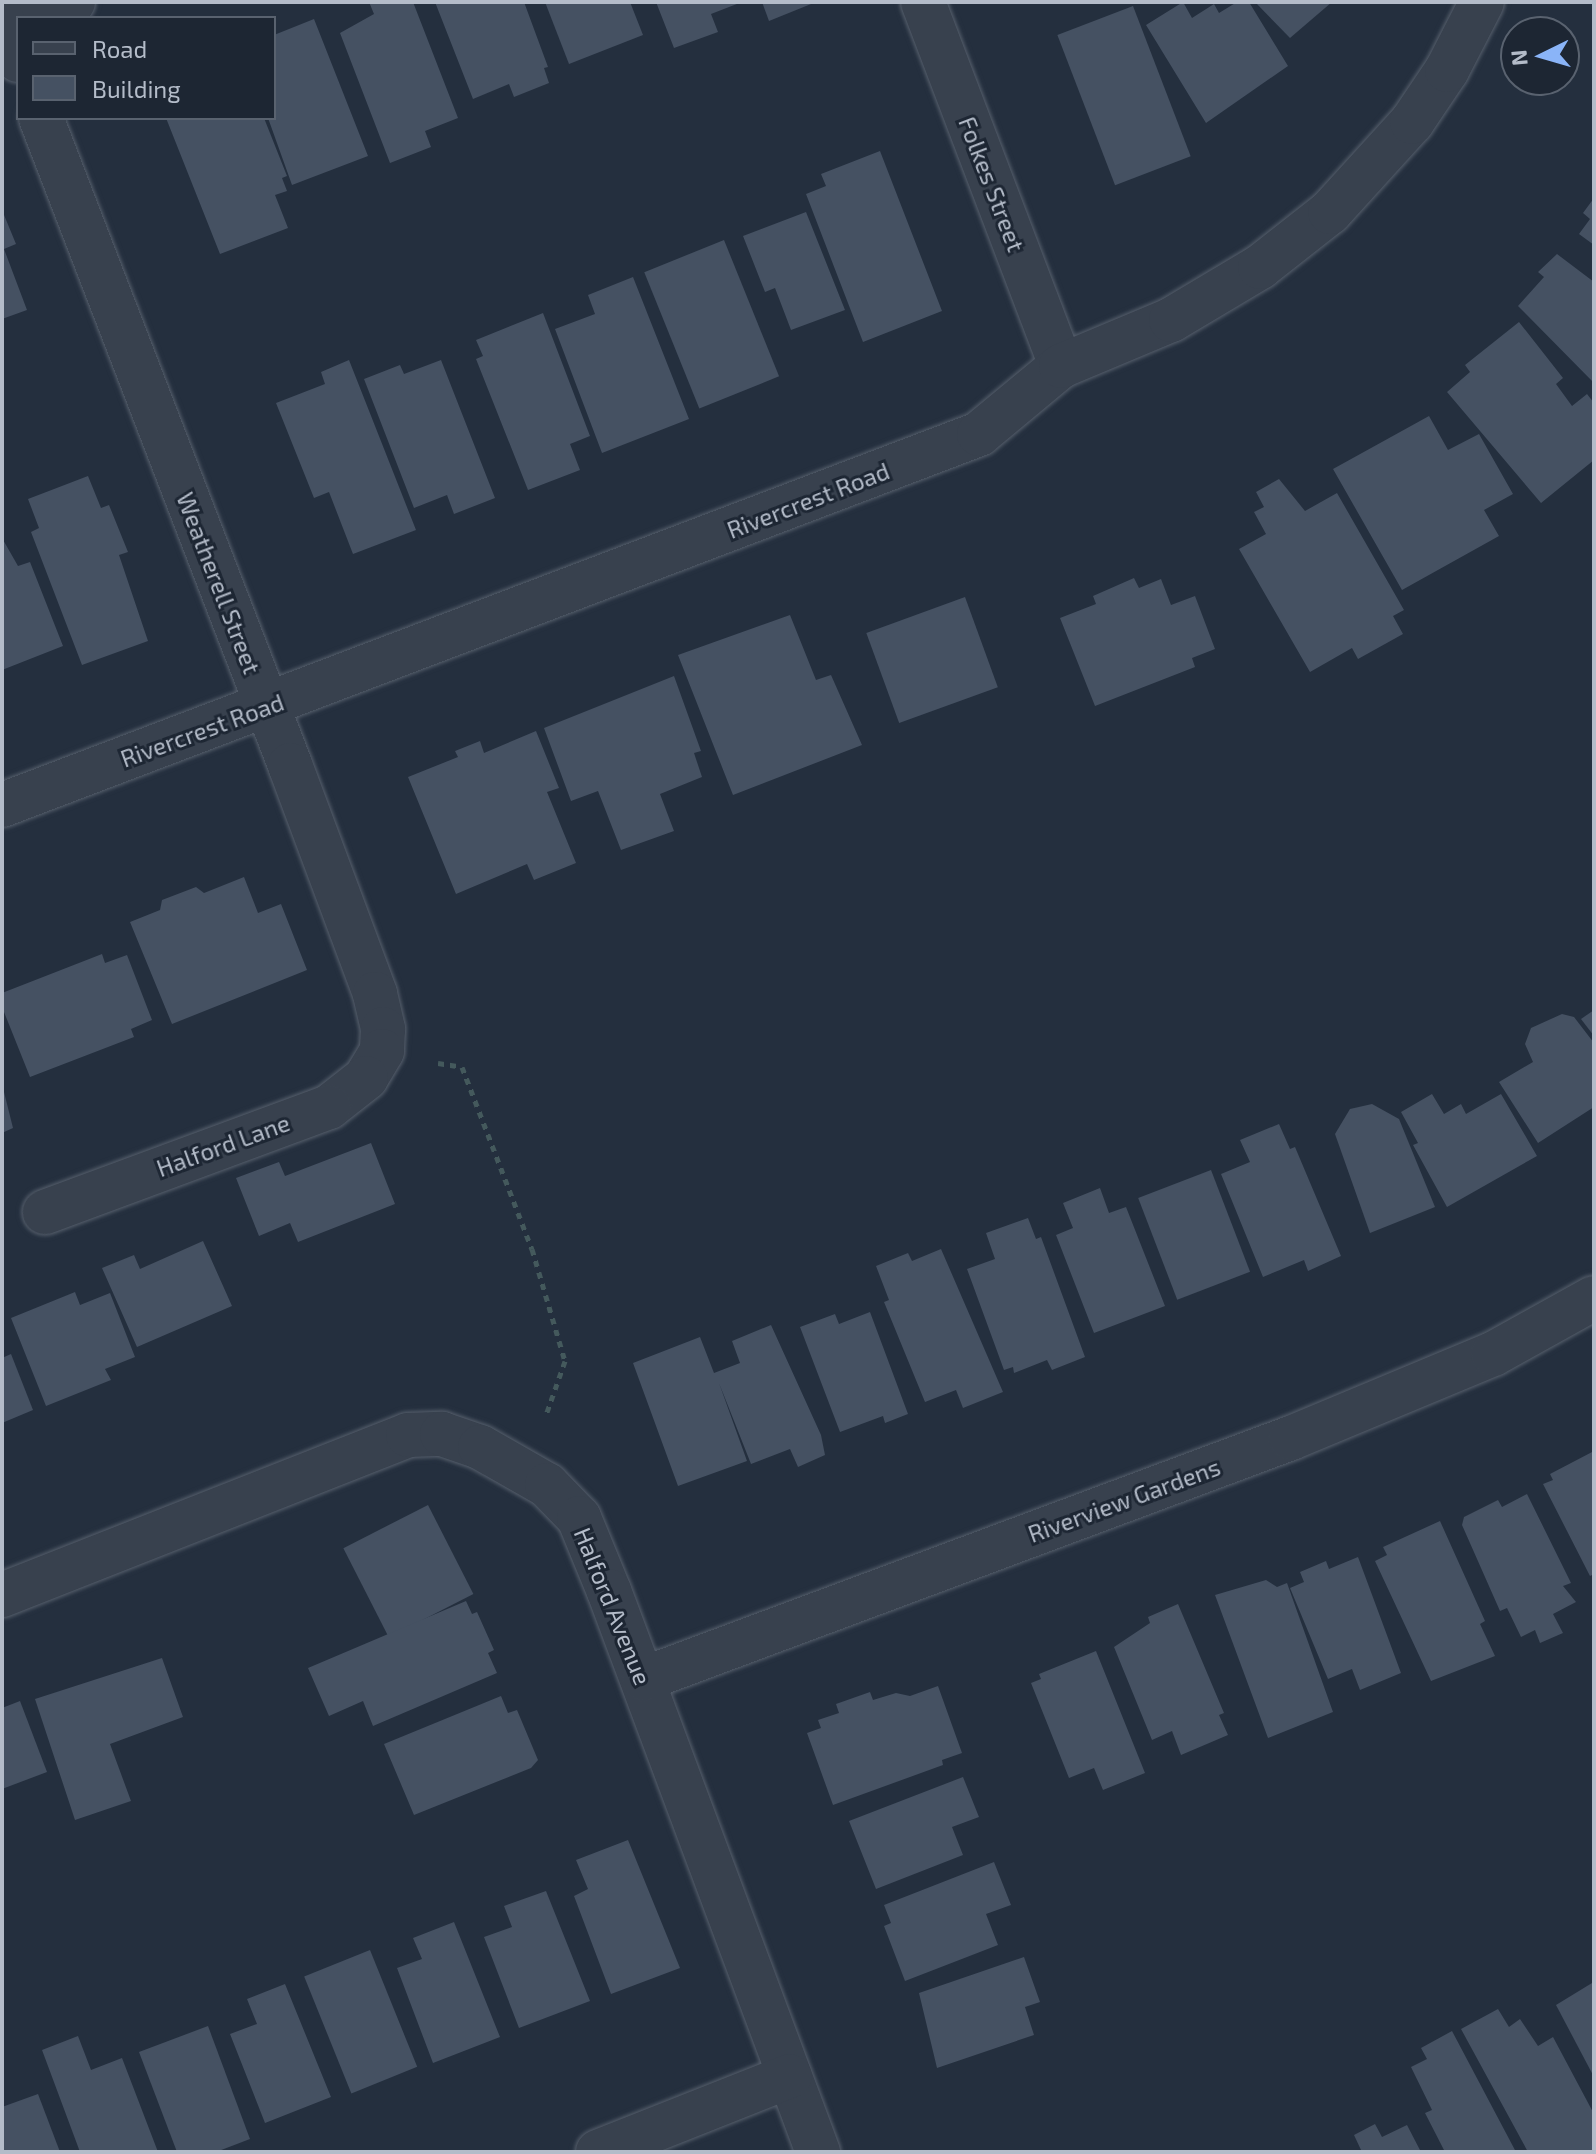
<!DOCTYPE html>
<style>
body{margin:0}
#map{position:relative;width:1596px;height:2154px;overflow:hidden;background:#242f3e;font-family:"Exo 2",sans-serif}
div>[style]{position:absolute}
[style*='--x']{left:calc(var(--x)*1px);top:calc(var(--y)*1px);width:calc(var(--w)*1px);rotate:calc(var(--a)*1deg)}
.building>*{inset:0;background:#455162;transform-origin:0 0}
.path>*{height:5px;margin-top:-2.5px;transform-origin:0;background:repeating-linear-gradient(90deg,#44595c 0 6px,transparent 0 12px)}
.roads{filter:drop-shadow(0 0 2px #565f6c) drop-shadow(0 0 2px #565f6c)}
.street>*{height:44px;margin:-22px;padding:0 22px;transform-origin:22px;border-radius:22px;background:#38414e}
span{translate:-50% -50%;white-space:nowrap;text-align:center;line-height:1.15;-webkit-text-stroke:6px #1d2633;paint-order:stroke}
.street-label{font-size:24px;color:#b4bcc9}
.frame{position:absolute;inset:0;border:4px solid #b4bcc9;pointer-events:none}
.legend{position:absolute;left:16px;top:16px;width:260px;height:104px;box-sizing:border-box;background:#1d2633;border:2px solid #59626f;margin:0;padding:10px 14px;list-style:none;font-size:24px;color:#b4bcc9}
.legend li{display:flex;align-items:center;gap:16px;height:40px}
.legend b{width:40px;border:2px solid #59626f}
.north{position:absolute;left:1500px;top:16px;width:80px;height:80px;box-sizing:border-box;background:#1d2633;border:2px solid #59626f;border-radius:50%;rotate:265deg;font-size:22px;font-weight:700;line-height:32px;text-align:center;color:#b4bcc9}
.north::after{content:'';display:block;margin:auto;width:28px;height:36px;background:#8ab4f8;clip-path:polygon(50% 0,100% 100%,50% 72%,0 100%)}
</style>
<div id="map">
<div class="building">
<div style="clip-path:polygon(369px 2px,413px 2px,458px 118px,425px 131px,431px 147px,390px 163px,340px 33px,374px 14px)"></div>
<div style="clip-path:polygon(435px 2px,524px 2px,548px 67px,544px 68px,549px 83px,514px 97px,509px 84px,473px 99px)"></div>
<div style="clip-path:polygon(545px 2px,630px 2px,643px 35px,569px 64px)"></div>
<div style="clip-path:polygon(656px 2px,742px 2px,711px 14px,718px 32px,674px 48px)"></div>
<div style="clip-path:polygon(762px 2px,816px 2px,769px 21px)"></div>
<div style="clip-path:polygon(1183px 2px,1192px 18px,1214px 4px,1219px 13px,1237px 2px,1249px 2px,1288px 66px,1206px 123px,1146px 25px)"></div>
<div style="clip-path:polygon(1255px 2px,1332px 2px,1290px 38px)"></div>
<div style="left:1133px;top:6px;width:161px;height:81px;rotate:69deg"></div>
<div style="clip-path:polygon(314px 19px,368px 156px,292px 185px,268px 118px,274px 118px,274px 35px)"></div>
<div style="clip-path:polygon(166px 118px,264px 118px,287px 176px,282px 178px,287px 191px,275px 195px,288px 228px,220px 254px)"></div>
<div style="clip-path:polygon(880px 151px,942px 311px,863px 342px,806px 194px,826px 186px,821px 174px)"></div>
<div style="clip-path:polygon(1594px 198px,1594px 245px,1579px 234px,1590px 219px,1583px 213px)"></div>
<div style="clip-path:polygon(2px 210px,16px 244px,4px 249px,27px 310px,2px 319px)"></div>
<div style="clip-path:polygon(806px 212px,845px 310px,791px 330px,775px 288px,765px 292px,743px 236px)"></div>
<div style="left:724px;top:240px;width:147px;height:86px;rotate:68deg"></div>
<div style="clip-path:polygon(1557px 254px,1594px 282px,1594px 383px,1518px 306px,1544px 277px,1538px 272px)"></div>
<div style="clip-path:polygon(633px 277px,689px 419px,602px 453px,555px 329px,595px 314px,588px 295px)"></div>
<div style="clip-path:polygon(543px 313px,590px 436px,570px 444px,580px 470px,528px 490px,476px 359px,483px 356px,476px 340px)"></div>
<div style="clip-path:polygon(1519px 322px,1563px 378px,1556px 384px,1572px 406px,1587px 394px,1594px 403px,1594px 460px,1541px 503px,1447px 392px,1470px 372px,1465px 365px)"></div>
<div style="clip-path:polygon(349px 360px,416px 530px,353px 554px,329px 492px,314px 498px,276px 403px,325px 384px,321px 372px)"></div>
<div style="clip-path:polygon(441px 360px,495px 498px,454px 514px,447px 495px,414px 508px,364px 379px,400px 365px,404px 374px)"></div>
<div style="clip-path:polygon(1429px 416px,1448px 450px,1479px 434px,1513px 494px,1484px 510px,1499px 536px,1402px 590px,1333px 469px)"></div>
<div style="clip-path:polygon(88px 476px,101px 508px,109px 505px,128px 552px,119px 555px,148px 641px,82px 665px,31px 532px,39px 528px,28px 499px)"></div>
<div style="clip-path:polygon(1279px 479px,1305px 511px,1337px 493px,1404px 610px,1393px 616px,1403px 634px,1358px 659px,1352px 648px,1310px 672px,1239px 549px,1266px 534px,1254px 512px,1264px 507px,1256px 492px)"></div>
<div style="clip-path:polygon(2px 538px,18px 566px,30px 562px,63px 646px,2px 670px)"></div>
<div style="clip-path:polygon(1134px 578px,1139px 588px,1161px 579px,1171px 605px,1195px 596px,1215px 649px,1192px 658px,1195px 667px,1095px 706px,1060px 618px,1096px 604px,1093px 596px)"></div>
<div style="left:965px;top:597px;width:96px;height:105px;rotate:70deg"></div>
<div style="clip-path:polygon(790px 615px,816px 680px,831px 675px,862px 745px,733px 795px,678px 655px)"></div>
<div style="clip-path:polygon(674px 676px,701px 751px,694px 753px,702px 777px,660px 794px,674px 831px,621px 850px,598px 791px,571px 801px,544px 728px)"></div>
<div style="clip-path:polygon(536px 731px,559px 788px,547px 792px,576px 863px,534px 880px,527px 864px,456px 894px,408px 777px,458px 757px,455px 751px,480px 741px,484px 753px)"></div>
<div style="clip-path:polygon(244px 877px,258px 913px,281px 904px,307px 970px,172px 1024px,130px 922px,160px 910px,162px 900px,196px 887px,204px 893px)"></div>
<div style="clip-path:polygon(102px 954px,105px 963px,127px 955px,152px 1020px,131px 1029px,134px 1037px,30px 1077px,2px 1007px,2px 993px)"></div>
<div style="clip-path:polygon(1594px 1010px,1594px 1036px,1581px 1019px)"></div>
<div style="clip-path:polygon(1562px 1014px,1574px 1017px,1594px 1043px,1594px 1107px,1538px 1143px,1499px 1082px,1533px 1062px,1525px 1044px,1531px 1028px)"></div>
<div style="clip-path:polygon(2px 1084px,13px 1128px,2px 1133px)"></div>
<div style="clip-path:polygon(1432px 1094px,1444px 1114px,1461px 1104px,1466px 1114px,1501px 1094px,1537px 1156px,1447px 1207px,1413px 1145px,1418px 1143px,1401px 1112px)"></div>
<div style="clip-path:polygon(1372px 1104px,1399px 1119px,1435px 1207px,1370px 1233px,1335px 1134px,1350px 1109px)"></div>
<div style="clip-path:polygon(1279px 1124px,1290px 1149px,1295px 1147px,1341px 1256px,1308px 1271px,1304px 1260px,1263px 1277px,1221px 1174px,1250px 1162px,1240px 1140px)"></div>
<div style="clip-path:polygon(371px 1143px,395px 1204px,298px 1242px,290px 1223px,259px 1236px,236px 1178px,279px 1162px,285px 1176px)"></div>
<div style="left:1211px;top:1170px;width:109px;height:78px;rotate:69deg"></div>
<div style="clip-path:polygon(1100px 1188px,1109px 1213px,1126px 1207px,1165px 1306px,1094px 1333px,1056px 1235px,1073px 1228px,1063px 1203px)"></div>
<div style="clip-path:polygon(1028px 1218px,1036px 1239px,1041px 1237px,1085px 1357px,1052px 1370px,1047px 1360px,1014px 1373px,1013px 1367px,1004px 1370px,967px 1269px,995px 1259px,986px 1233px)"></div>
<div style="clip-path:polygon(203px 1241px,232px 1306px,137px 1347px,102px 1268px,134px 1255px,140px 1269px)"></div>
<div style="clip-path:polygon(941px 1249px,1003px 1392px,963px 1408px,956px 1390px,925px 1402px,884px 1302px,889px 1300px,876px 1266px,908px 1253px,912px 1261px)"></div>
<div style="clip-path:polygon(75px 1292px,80px 1305px,110px 1293px,135px 1357px,105px 1369px,111px 1380px,46px 1406px,11px 1318px)"></div>
<div style="clip-path:polygon(870px 1312px,908px 1414px,885px 1423px,883px 1416px,840px 1432px,800px 1327px,835px 1314px,839px 1324px)"></div>
<div style="clip-path:polygon(771px 1325px,821px 1435px,825px 1455px,798px 1467px,790px 1449px,751px 1464px,719px 1383px,747px 1461px,678px 1486px,633px 1363px,700px 1337px,714px 1373px,740px 1363px,732px 1341px)"></div>
<div style="clip-path:polygon(11px 1354px,33px 1410px,2px 1423px,2px 1358px)"></div>
<div style="clip-path:polygon(1594px 1451px,1594px 1574px,1590px 1576px,1543px 1484px,1553px 1480px,1550px 1474px)"></div>
<div style="clip-path:polygon(1527px 1494px,1571px 1583px,1563px 1586px,1576px 1602px,1553px 1614px,1563px 1633px,1540px 1643px,1535px 1630px,1521px 1637px,1507px 1608px,1500px 1611px,1462px 1525px,1464px 1517px,1498px 1500px,1502px 1507px)"></div>
<div style="left:428px;top:1505px;width:100px;height:95px;rotate:63deg"></div>
<div style="clip-path:polygon(1440px 1521px,1485px 1621px,1480px 1624px,1495px 1656px,1431px 1681px,1375px 1561px,1387px 1555px,1383px 1547px)"></div>
<div style="clip-path:polygon(1358px 1557px,1401px 1673px,1360px 1690px,1352px 1669px,1328px 1679px,1290px 1588px,1304px 1582px,1300px 1572px,1326px 1561px,1329px 1569px)"></div>
<div style="clip-path:polygon(1266px 1580px,1277px 1587px,1287px 1583px,1333px 1712px,1268px 1738px,1215px 1595px)"></div>
<div style="clip-path:polygon(466px 1601px,472px 1614px,477px 1612px,494px 1650px,488px 1653px,497px 1673px,373px 1726px,363px 1701px,329px 1716px,308px 1668px)"></div>
<div style="clip-path:polygon(1178px 1604px,1224px 1713px,1219px 1715px,1228px 1735px,1181px 1755px,1172px 1731px,1152px 1740px,1114px 1647px,1150px 1623px,1148px 1617px)"></div>
<div style="clip-path:polygon(1096px 1651px,1145px 1773px,1103px 1790px,1094px 1768px,1069px 1778px,1031px 1683px,1041px 1679px,1039px 1674px)"></div>
<div style="clip-path:polygon(162px 1658px,183px 1717px,110px 1744px,131px 1801px,75px 1820px,35px 1699px)"></div>
<div style="clip-path:polygon(938px 1686px,962px 1753px,942px 1760px,943px 1765px,833px 1805px,807px 1733px,821px 1728px,818px 1720px,839px 1713px,836px 1704px,870px 1692px,873px 1700px,896px 1693px,910px 1696px)"></div>
<div style="clip-path:polygon(501px 1696px,508px 1713px,517px 1710px,538px 1760px,531px 1768px,414px 1815px,384px 1744px)"></div>
<div style="clip-path:polygon(20px 1701px,47px 1772px,2px 1789px,2px 1708px)"></div>
<div style="clip-path:polygon(963px 1777px,979px 1817px,952px 1827px,963px 1855px,876px 1889px,849px 1821px)"></div>
<div style="clip-path:polygon(628px 1840px,680px 1968px,611px 1994px,574px 1896px,588px 1889px,576px 1860px)"></div>
<div style="clip-path:polygon(994px 1862px,1011px 1905px,986px 1914px,998px 1945px,905px 1981px,884px 1926px,891px 1923px,884px 1905px)"></div>
<div style="clip-path:polygon(546px 1891px,590px 2001px,519px 2028px,484px 1937px,512px 1927px,504px 1906px)"></div>
<div style="clip-path:polygon(454px 1922px,500px 2037px,433px 2063px,397px 1968px,422px 1959px,413px 1938px)"></div>
<div style="left:370px;top:1950px;width:126px;height:71px;rotate:68deg"></div>
<div style="clip-path:polygon(1024px 1957px,1040px 2002px,1025px 2007px,1034px 2035px,937px 2068px,919px 1993px)"></div>
<div style="clip-path:polygon(1592px 1983px,1594px 1985px,1594px 2077px,1556px 2005px)"></div>
<div style="clip-path:polygon(285px 1984px,331px 2097px,265px 2123px,230px 2034px,257px 2024px,247px 1999px)"></div>
<div style="clip-path:polygon(1498px 2009px,1509px 2027px,1520px 2019px,1538px 2046px,1553px 2037px,1594px 2114px,1594px 2152px,1528px 2152px,1461px 2029px)"></div>
<div style="clip-path:polygon(208px 2026px,250px 2139px,216px 2152px,177px 2152px,139px 2052px)"></div>
<div style="clip-path:polygon(1452px 2031px,1516px 2152px,1445px 2152px,1425px 2113px,1432px 2110px,1411px 2067px,1427px 2059px,1421px 2048px)"></div>
<div style="clip-path:polygon(78px 2036px,91px 2070px,122px 2058px,158px 2152px,80px 2152px,42px 2050px)"></div>
<div style="clip-path:polygon(38px 2094px,60px 2152px,2px 2152px,2px 2107px)"></div>
<div style="clip-path:polygon(1375px 2124px,1382px 2137px,1407px 2125px,1421px 2152px,1356px 2152px,1361px 2150px,1354px 2135px)"></div>
</div>
<div class="path">
<div style="--x:438;--y:1063;--w:24;--a:9"></div>
<div style="--x:462;--y:1067;--w:195;--a:69"></div>
<div style="--x:532;--y:1249;--w:117;--a:73.6"></div>
<div style="--x:565;--y:1361;--w:57;--a:109.4"></div>
</div>
<div class="roads">
<div class="street">
<div style="--x:923;--y:2;--w:389;--a:69.2"></div>
<div style="--x:32;--y:18;--w:44;--a:-21.3"></div>
<div style="--x:2;--y:20;--w:43;--a:68.2"></div>
<div style="--x:41;--y:118;--w:693;--a:68.95"></div>
<div style="--x:290;--y:765;--w:244;--a:69.6"></div>
<div style="--x:375;--y:994;--w:36;--a:77"></div>
<div style="--x:383;--y:1029;--w:22;--a:93"></div>
<div style="--x:382;--y:1051;--w:31;--a:121"></div>
<div style="--x:366;--y:1078;--w:47;--a:141.9"></div>
<div style="--x:329;--y:1107;--w:303;--a:159.7"></div>
<div style="--x:2;--y:805;--w:1045;--a:-20.79"></div>
<div style="--x:979;--y:434;--w:107;--a:-39.7"></div>
<div style="--x:1061;--y:366;--w:119;--a:-22.7"></div>
<div style="--x:1171;--y:320;--w:104;--a:-30.8"></div>
<div style="--x:1260;--y:267;--w:89;--a:-38.2"></div>
<div style="--x:1330;--y:212;--w:122;--a:-47.7"></div>
<div style="--x:1412;--y:122;--w:63;--a:-56.1"></div>
<div style="--x:1447;--y:70;--w:76;--a:-62.8"></div>
<div style="--x:2;--y:1595;--w:436;--a:-21.5"></div>
<div style="--x:408;--y:1435;--w:34;--a:-2"></div>
<div style="--x:442;--y:1434;--w:40;--a:18.9"></div>
<div style="--x:480;--y:1447;--w:77;--a:29.6"></div>
<div style="--x:547;--y:1485;--w:46;--a:45.9"></div>
<div style="--x:579;--y:1518;--w:79;--a:67.7"></div>
<div style="--x:609;--y:1591;--w:599;--a:69.57"></div>
<div style="--x:644;--y:1679;--w:690;--a:-20.43"></div>
<div style="--x:1291;--y:1438;--w:219;--a:-22.6"></div>
<div style="--x:1493;--y:1354;--w:115;--a:-29"></div>
<div style="--x:598;--y:2152;--w:206;--a:-21.6"></div>
</div>
</div>
<div class="street-label">
<span style="left:992px;top:184px;rotate:69deg">Folkes Street</span>
<span style="left:808px;top:500px;rotate:-21deg">Rivercrest Road</span>
<span style="left:219px;top:583px;rotate:69deg">Weatherell Street</span>
<span style="left:202px;top:730px;rotate:-20deg">Rivercrest Road</span>
<span style="left:223px;top:1145px;rotate:-20deg">Halford Lane</span>
<span style="left:1124px;top:1500px;rotate:-20deg">Riverview Gardens</span>
<span style="left:613px;top:1606px;rotate:68deg">Halford Avenue</span>
</div>
<div class="frame"></div>
<ul class="legend">
<li><b style="height:10px;background:#38414e"></b>Road</li>
<li><b style="height:22px;background:#455162"></b>Building</li>
</ul>
<div class="north">N</div>
</div>
